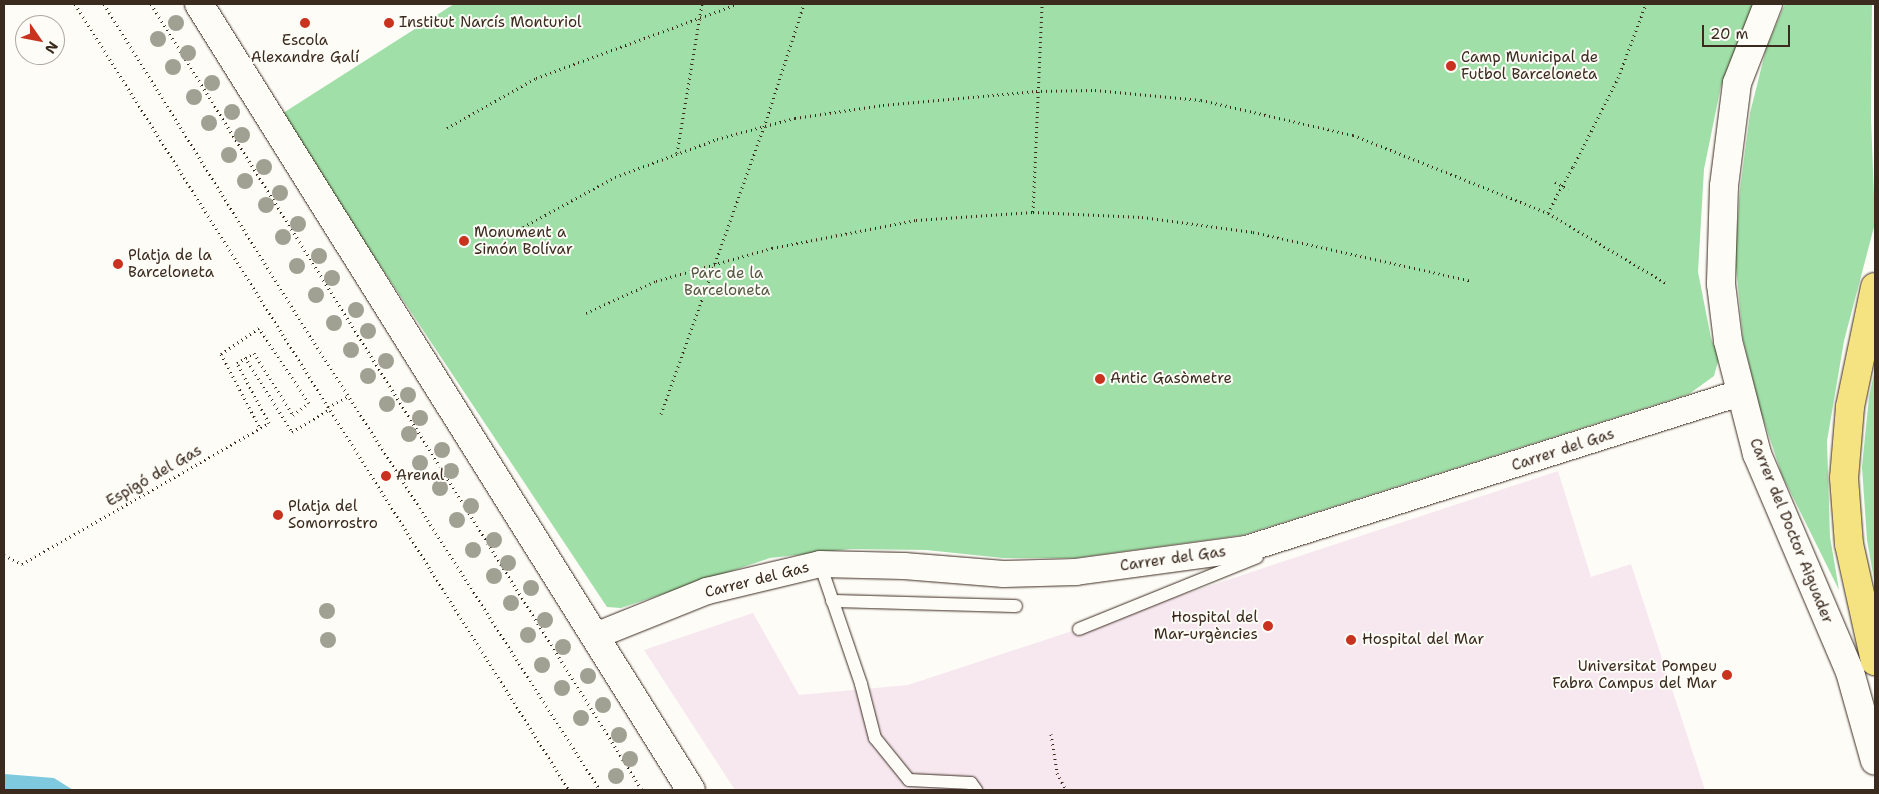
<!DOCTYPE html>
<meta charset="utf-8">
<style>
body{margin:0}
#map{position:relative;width:1879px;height:794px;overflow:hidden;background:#fdfcf7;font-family:"Shantell Sans",sans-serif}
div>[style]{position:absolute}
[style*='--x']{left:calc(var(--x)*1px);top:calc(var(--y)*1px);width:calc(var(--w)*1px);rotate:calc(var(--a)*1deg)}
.built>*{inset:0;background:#f7e8f0}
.green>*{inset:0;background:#a0dfa8}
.water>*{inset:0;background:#7ec9de}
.path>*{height:3px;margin-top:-1.5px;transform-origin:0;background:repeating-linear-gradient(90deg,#3b2a1e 0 1px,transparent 0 5px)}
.roads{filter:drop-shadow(0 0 1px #3b2a1e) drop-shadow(0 0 1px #3b2a1e)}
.service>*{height:12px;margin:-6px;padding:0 6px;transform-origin:6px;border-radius:6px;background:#fdfcf7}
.minor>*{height:26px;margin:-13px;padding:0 13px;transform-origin:13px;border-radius:13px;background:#fdfcf7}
.tertiary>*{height:28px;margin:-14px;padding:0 14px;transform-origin:14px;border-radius:14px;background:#fdfcf7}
.secondary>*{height:28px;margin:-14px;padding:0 14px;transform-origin:14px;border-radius:14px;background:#fdfcf7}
.trunk>*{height:28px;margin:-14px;padding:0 14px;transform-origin:14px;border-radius:14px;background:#f5e382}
.path-bridge>*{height:3px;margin-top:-1.5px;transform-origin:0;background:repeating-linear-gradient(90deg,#3b2a1e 0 1px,transparent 0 5px)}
.trees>*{width:16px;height:16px;margin:-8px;border-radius:50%;background:#a0a192}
.dots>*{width:14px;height:14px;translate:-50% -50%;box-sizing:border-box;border:2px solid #fdfcf7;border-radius:50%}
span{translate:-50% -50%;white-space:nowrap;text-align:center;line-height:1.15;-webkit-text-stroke:4px #fdfcf7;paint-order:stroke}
.poi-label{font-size:15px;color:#3b2a1e}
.left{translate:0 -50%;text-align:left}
.right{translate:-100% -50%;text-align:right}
.park-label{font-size:15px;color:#545740}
.street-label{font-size:15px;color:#3b2a1e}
.frame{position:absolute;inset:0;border:5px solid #3b2a1e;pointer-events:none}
.north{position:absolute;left:15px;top:15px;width:50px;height:50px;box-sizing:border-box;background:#fdfcf7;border:1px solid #afa8a0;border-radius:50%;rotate:123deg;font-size:14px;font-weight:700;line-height:20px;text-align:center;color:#3b2a1e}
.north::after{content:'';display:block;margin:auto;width:18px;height:22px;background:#c8321e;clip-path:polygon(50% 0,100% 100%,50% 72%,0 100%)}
.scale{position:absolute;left:1702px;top:25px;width:88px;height:22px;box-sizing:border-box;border:2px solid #3b2a1e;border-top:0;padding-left:6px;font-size:15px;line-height:18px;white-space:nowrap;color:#3b2a1e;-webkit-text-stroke:4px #fdfcf7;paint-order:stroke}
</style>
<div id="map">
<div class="built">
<div style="clip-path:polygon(1558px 471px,1591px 577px,1631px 564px,1705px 790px,735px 790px,644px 650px,753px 613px,799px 695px,908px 685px)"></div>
</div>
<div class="green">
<div style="clip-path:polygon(454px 4px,1753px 4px,1721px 86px,1704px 169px,1698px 272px,1711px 338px,1719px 358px,1714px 376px,1689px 394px,1243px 535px,1075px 558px,1003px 558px,926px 550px,850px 549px,770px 558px,621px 608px,607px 607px,280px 115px)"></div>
<div style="clip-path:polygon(1785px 4px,1872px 4px,1871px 118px,1875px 223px,1844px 341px,1827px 441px,1830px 537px,1839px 590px,1782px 475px,1760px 409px,1743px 339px,1735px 257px,1740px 189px,1750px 113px,1766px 49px)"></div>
<div style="clip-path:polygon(1875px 369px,1875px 585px,1867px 540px,1862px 467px,1869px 397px)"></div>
</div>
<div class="water">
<div style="clip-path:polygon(4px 774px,54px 778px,73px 790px,4px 790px)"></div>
</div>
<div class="path">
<div style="--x:75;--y:4;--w:928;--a:57.85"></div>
<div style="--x:104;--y:4;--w:394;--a:58.2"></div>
<div style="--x:312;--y:339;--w:535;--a:57.44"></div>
<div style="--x:151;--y:4;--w:927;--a:58.01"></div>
<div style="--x:447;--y:128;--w:102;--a:-29.3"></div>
<div style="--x:536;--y:78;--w:214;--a:-20.2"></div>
<div style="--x:677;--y:153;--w:151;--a:-80.5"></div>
<div style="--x:1573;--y:167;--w:100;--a:-63.2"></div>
<div style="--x:1618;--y:78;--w:79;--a:-69.3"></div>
<div style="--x:1555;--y:182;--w:15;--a:28"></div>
<div style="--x:1033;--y:212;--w:208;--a:-87.5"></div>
<div style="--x:1548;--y:213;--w:16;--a:-63"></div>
<div style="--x:523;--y:227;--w:105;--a:-28.5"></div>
<div style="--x:615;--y:177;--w:109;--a:-20.4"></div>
<div style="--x:717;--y:139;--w:81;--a:-15.1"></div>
<div style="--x:795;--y:118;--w:89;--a:-8.4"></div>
<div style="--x:883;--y:105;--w:154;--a:-5.2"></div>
<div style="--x:1036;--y:91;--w:59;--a:-1"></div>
<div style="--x:1095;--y:90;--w:106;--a:5.4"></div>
<div style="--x:1201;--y:100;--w:156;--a:13"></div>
<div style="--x:1353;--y:135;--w:210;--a:21.8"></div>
<div style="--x:1548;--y:213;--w:137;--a:30.7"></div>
<div style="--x:586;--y:313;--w:77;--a:-24.6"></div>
<div style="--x:656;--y:281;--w:121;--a:-15.9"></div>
<div style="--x:772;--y:248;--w:147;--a:-11"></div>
<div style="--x:916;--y:220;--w:117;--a:-3.9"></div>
<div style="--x:1033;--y:212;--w:109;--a:2.6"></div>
<div style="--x:1142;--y:217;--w:112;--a:7.7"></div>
<div style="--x:1253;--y:232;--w:224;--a:12.6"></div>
<div style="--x:328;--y:407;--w:24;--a:-28"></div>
<div style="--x:661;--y:414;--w:305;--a:-70.3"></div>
<div style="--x:764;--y:127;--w:129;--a:-72"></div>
<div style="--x:4;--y:555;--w:20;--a:27"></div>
<div style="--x:22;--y:564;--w:284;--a:-29.7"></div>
<div style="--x:269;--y:423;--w:68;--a:-118.1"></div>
<div style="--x:237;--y:363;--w:20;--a:-30"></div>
<div style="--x:254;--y:353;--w:73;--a:57.8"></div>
<div style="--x:293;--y:415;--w:20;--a:-37"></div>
<div style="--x:309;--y:403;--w:90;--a:-123.7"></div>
<div style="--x:259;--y:328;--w:46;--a:145.6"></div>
<div style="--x:221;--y:354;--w:84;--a:62.2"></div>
<div style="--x:1051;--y:734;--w:39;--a:81"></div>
<div style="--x:1057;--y:773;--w:19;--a:62"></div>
</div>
<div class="roads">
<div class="service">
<div style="--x:820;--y:564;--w:127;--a:71.1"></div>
<div style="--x:861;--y:684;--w:56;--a:75.5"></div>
<div style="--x:875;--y:738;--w:54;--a:51"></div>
<div style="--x:909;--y:780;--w:62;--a:2.8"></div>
<div style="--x:971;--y:783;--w:9;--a:54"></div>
<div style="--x:832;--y:601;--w:184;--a:1.6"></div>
<div style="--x:1079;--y:629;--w:192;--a:-22"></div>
</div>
<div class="minor">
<div style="--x:595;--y:636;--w:121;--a:-21.9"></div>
<div style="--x:707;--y:591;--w:116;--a:-13.4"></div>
<div style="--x:820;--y:564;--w:84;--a:1.4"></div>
<div style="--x:904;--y:566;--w:100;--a:4.6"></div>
<div style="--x:1004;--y:574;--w:72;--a:-1.6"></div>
<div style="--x:1076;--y:572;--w:172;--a:-7.7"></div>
<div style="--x:1246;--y:549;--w:518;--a:-17.53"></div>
</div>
<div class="tertiary">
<div style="--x:199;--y:4;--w:927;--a:57.96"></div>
</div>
<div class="secondary">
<div style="--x:1768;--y:4;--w:85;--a:111.4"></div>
<div style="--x:1737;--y:83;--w:104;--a:97.2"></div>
<div style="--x:1724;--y:186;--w:98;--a:91.8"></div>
<div style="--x:1721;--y:284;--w:57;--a:83"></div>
<div style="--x:1728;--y:341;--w:117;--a:75.6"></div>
<div style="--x:1757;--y:454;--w:237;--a:66.9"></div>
<div style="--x:1850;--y:672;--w:92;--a:74.3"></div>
</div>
<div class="trunk">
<div style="--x:1875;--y:287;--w:123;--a:101.8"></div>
<div style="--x:1850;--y:407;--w:71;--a:94.8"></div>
<div style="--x:1844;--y:478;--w:66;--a:85.7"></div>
<div style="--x:1849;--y:544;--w:120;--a:77.5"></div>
</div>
</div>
<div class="path-bridge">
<div style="--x:1555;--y:199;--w:37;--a:-61"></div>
<div style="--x:245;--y:357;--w:89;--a:57.9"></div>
<div style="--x:292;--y:432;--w:44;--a:-31.2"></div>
</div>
<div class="trees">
<div style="left:176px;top:23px"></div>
<div style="left:158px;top:39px"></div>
<div style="left:188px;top:53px"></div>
<div style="left:173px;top:67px"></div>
<div style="left:212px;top:83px"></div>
<div style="left:194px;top:97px"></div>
<div style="left:232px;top:112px"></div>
<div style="left:209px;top:123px"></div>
<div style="left:242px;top:135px"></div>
<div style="left:229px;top:155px"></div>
<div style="left:264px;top:167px"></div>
<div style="left:245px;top:181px"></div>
<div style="left:280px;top:193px"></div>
<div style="left:266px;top:205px"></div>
<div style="left:298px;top:224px"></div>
<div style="left:283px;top:237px"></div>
<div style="left:319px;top:256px"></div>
<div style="left:297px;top:266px"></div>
<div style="left:332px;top:278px"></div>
<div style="left:316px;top:295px"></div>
<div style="left:356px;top:310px"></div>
<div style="left:334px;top:323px"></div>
<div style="left:368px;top:331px"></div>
<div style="left:351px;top:350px"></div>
<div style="left:386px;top:361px"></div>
<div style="left:368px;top:376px"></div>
<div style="left:408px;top:395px"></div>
<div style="left:387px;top:404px"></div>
<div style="left:420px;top:418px"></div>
<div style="left:409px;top:434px"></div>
<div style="left:442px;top:450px"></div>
<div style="left:420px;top:463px"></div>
<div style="left:451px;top:471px"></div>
<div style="left:440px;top:488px"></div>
<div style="left:471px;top:506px"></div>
<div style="left:457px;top:520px"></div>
<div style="left:494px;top:540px"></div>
<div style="left:473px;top:550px"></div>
<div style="left:508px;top:563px"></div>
<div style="left:494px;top:576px"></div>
<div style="left:531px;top:588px"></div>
<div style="left:511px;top:603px"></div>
<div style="left:327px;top:611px"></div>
<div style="left:545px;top:620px"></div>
<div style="left:528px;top:635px"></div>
<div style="left:328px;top:640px"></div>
<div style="left:563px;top:647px"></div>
<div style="left:542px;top:665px"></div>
<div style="left:588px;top:676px"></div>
<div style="left:562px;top:688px"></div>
<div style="left:603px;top:705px"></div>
<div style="left:581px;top:718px"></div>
<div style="left:619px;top:735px"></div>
<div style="left:630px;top:759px"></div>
<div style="left:616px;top:776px"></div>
</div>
<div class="dots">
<div style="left:305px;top:23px;background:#c8321e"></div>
<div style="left:389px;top:23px;background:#c8321e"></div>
<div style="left:1451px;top:66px;background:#c8321e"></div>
<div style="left:464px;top:241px;background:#c8321e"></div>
<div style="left:118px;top:264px;background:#c8321e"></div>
<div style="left:1100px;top:379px;background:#c8321e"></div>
<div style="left:386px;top:476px;background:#c8321e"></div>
<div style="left:278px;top:515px;background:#c8321e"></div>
<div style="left:1268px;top:626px;background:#c8321e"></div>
<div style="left:1351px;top:640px;background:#c8321e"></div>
<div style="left:1727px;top:675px;background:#c8321e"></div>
</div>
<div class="poi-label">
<span class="left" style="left:399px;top:23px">Institut Narcís Monturiol</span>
<span style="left:305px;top:49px">Escola<br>Alexandre Galí</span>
<span class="left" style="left:1461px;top:66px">Camp Municipal de<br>Futbol Barceloneta</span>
<span class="left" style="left:474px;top:241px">Monument a<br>Simón Bolívar</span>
<span class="left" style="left:128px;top:264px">Platja de la<br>Barceloneta</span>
<span class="left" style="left:1110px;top:379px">Antic Gasòmetre</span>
<span class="left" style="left:396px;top:476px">Arenal</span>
<span class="left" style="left:288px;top:515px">Platja del<br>Somorrostro</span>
<span class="right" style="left:1258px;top:626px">Hospital del<br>Mar-urgències</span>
<span class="left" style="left:1362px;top:640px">Hospital del Mar</span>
<span class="right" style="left:1717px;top:675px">Universitat Pompeu<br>Fabra Campus del Mar</span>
</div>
<div class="park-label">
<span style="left:727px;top:282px">Parc de la<br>Barceloneta</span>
</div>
<div class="street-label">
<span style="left:1563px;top:450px;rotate:-18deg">Carrer del Gas</span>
<span style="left:154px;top:476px;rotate:-30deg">Espigó del Gas</span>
<span style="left:1791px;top:531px;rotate:68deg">Carrer del Doctor Aiguader</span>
<span style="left:1173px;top:559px;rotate:-8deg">Carrer del Gas</span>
<span style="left:757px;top:580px;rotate:-14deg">Carrer del Gas</span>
</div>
<div class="frame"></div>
<div class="north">N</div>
<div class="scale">20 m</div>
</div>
